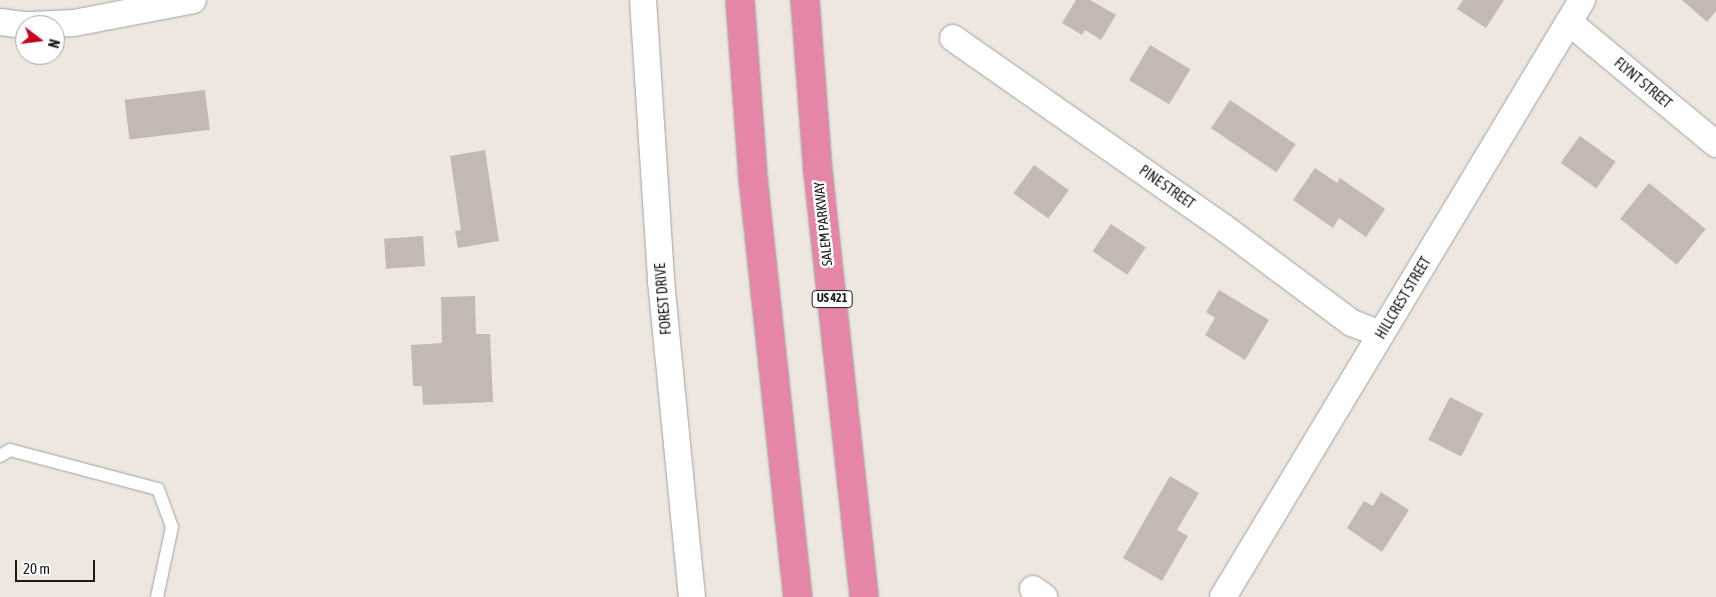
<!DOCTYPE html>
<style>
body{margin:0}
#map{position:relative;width:1716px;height:597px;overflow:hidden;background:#ede7e0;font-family:"Asap Condensed",sans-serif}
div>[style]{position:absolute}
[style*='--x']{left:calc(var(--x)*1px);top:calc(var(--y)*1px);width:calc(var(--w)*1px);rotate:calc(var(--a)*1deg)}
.building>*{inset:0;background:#c4b8b4;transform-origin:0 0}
.roads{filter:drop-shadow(0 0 1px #a2a2a2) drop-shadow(0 0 1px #a2a2a2)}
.service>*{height:12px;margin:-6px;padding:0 6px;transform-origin:6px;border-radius:6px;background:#fff}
.minor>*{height:26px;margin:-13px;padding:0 13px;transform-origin:13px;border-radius:13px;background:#fff}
.motorway>*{height:28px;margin:-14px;padding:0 14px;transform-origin:14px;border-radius:14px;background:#e686a6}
span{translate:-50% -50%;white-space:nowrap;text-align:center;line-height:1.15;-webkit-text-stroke:5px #fff;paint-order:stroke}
.shield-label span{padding:1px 4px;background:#fff;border:1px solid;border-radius:4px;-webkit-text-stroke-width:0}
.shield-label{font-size:12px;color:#1b1b1b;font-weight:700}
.street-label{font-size:14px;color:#1b1b1b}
.north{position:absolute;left:15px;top:15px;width:50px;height:50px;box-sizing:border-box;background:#fff;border:1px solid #a4a4a4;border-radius:50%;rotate:105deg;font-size:14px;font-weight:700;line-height:20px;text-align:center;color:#1b1b1b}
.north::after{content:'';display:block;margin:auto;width:18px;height:22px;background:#c6001d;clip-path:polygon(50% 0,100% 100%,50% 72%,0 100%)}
.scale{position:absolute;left:15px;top:560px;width:80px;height:22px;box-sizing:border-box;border:2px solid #1b1b1b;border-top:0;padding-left:6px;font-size:15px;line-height:18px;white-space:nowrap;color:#1b1b1b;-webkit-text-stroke:4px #fff;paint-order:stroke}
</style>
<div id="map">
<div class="building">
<div style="clip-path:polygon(1076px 0,1090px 0,1116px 15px,1101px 40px,1085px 30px,1082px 35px,1062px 23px)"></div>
<div style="clip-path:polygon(1463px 0,1504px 0,1486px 28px,1457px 9px)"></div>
<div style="clip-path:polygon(1682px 0,1716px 0,1716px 11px,1707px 22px)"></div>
<div style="left:1150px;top:45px;width:47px;height:41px;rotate:31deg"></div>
<div style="left:205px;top:90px;width:40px;height:81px;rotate:83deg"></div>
<div style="left:1230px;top:100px;width:79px;height:34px;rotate:34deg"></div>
<div style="left:1580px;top:136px;width:44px;height:33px;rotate:36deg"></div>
<div style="clip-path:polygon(485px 150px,499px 241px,458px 248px,455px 231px,461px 230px,450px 156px)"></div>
<div style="left:1034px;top:165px;width:43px;height:35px;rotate:36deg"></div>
<div style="clip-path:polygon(1315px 168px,1337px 183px,1340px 178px,1385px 209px,1366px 237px,1339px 218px,1333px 228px,1293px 200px)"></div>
<div style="left:1649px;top:183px;width:73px;height:46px;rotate:39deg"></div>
<div style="left:1111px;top:224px;width:42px;height:33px;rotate:34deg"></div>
<div style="left:423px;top:236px;width:30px;height:39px;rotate:86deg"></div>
<div style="clip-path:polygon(1219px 290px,1269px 320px,1245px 360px,1205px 335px,1215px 318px,1206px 312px)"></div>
<div style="clip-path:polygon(475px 296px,476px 334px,490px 334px,493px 402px,423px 405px,422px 386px,413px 386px,411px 345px,442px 343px,441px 297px)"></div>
<div style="left:1450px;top:397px;width:37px;height:48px;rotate:27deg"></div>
<div style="clip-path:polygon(1170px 476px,1199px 493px,1177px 530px,1188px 536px,1162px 581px,1123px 558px)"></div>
<div style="clip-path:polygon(1381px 492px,1409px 510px,1382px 552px,1347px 528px,1364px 501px,1373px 506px)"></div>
</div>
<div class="roads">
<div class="service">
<div style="--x:0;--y:456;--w:12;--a:-31"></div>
<div style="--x:10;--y:450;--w:153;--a:14.8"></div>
<div style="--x:158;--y:489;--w:40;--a:69.8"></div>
<div style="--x:172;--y:527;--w:72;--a:102.1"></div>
</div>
<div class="minor">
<div style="--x:643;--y:0;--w:282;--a:86.3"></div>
<div style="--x:661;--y:281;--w:318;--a:84.4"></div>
<div style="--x:0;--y:22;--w:25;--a:7"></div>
<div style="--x:1569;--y:22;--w:191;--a:39.7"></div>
<div style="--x:30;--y:25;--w:44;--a:-2.6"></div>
<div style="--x:74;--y:23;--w:121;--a:-10.9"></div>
<div style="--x:953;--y:38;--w:330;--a:35"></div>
<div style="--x:1223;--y:227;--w:161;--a:36.7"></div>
<div style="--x:1352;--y:323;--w:31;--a:21"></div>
<div style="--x:1033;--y:589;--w:14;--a:36"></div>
<div style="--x:1223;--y:597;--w:697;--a:-58.98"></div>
</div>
<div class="motorway">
<div style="--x:740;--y:0;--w:178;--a:85.8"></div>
<div style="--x:753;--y:178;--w:421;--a:83.9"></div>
<div style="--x:805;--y:0;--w:172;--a:85.7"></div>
<div style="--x:818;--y:172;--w:427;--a:83.8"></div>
</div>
</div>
<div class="shield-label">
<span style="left:832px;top:299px">US 421</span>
</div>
<div class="street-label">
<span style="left:1643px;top:83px;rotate:40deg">FLYNT STREET</span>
<span style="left:1167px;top:187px;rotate:35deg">PINE STREET</span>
<span style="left:823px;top:224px;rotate:-96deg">SALEM PARKWAY</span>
<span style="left:1403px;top:298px;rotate:-59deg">HILLCREST STREET</span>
<span style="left:663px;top:299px;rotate:-95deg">FOREST DRIVE</span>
</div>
<div class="north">N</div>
<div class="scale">20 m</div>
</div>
